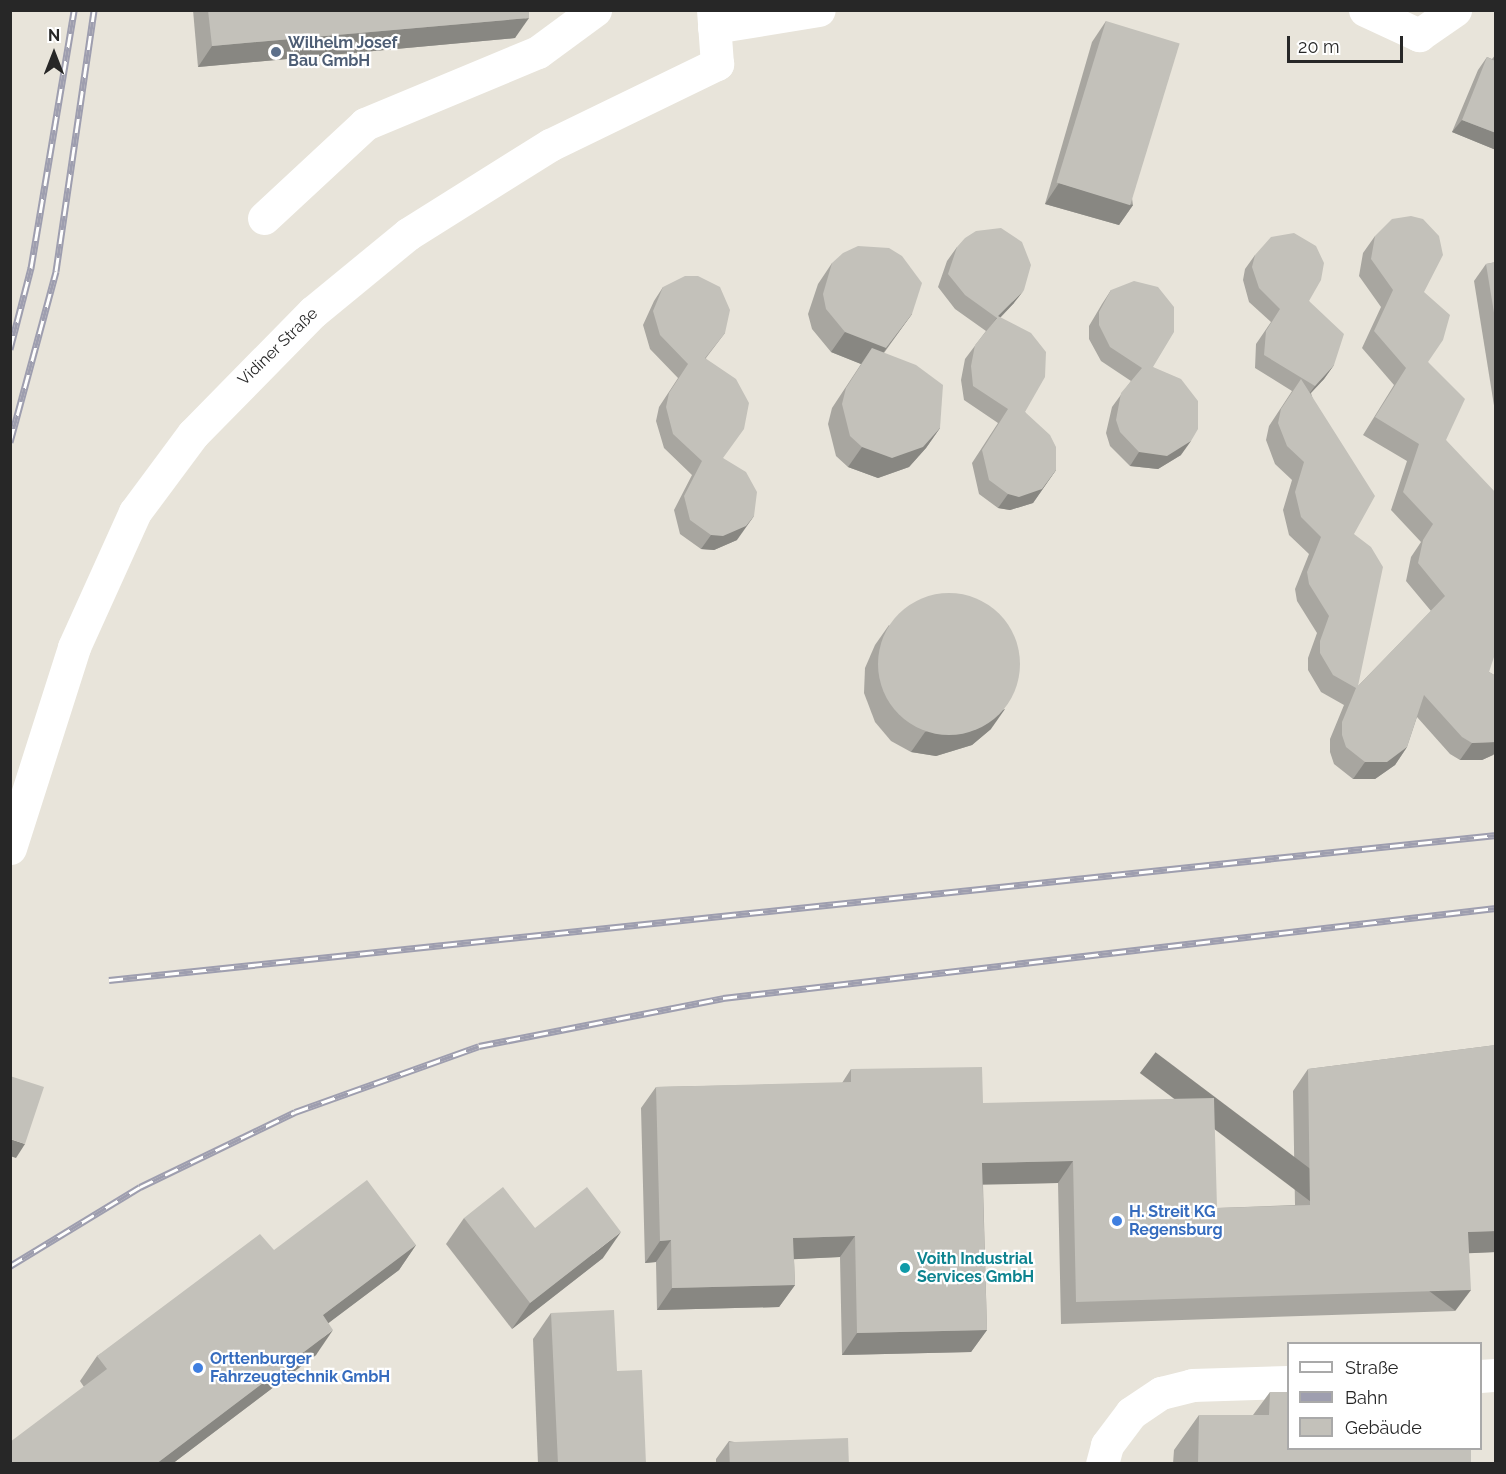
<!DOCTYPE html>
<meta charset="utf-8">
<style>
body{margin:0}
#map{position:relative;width:1506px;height:1474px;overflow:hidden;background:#e8e4da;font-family:Raleway,sans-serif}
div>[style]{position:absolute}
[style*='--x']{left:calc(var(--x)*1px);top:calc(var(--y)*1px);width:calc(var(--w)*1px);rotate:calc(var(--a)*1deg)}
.minor>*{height:33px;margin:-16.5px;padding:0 16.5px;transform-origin:16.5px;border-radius:16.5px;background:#fff}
.rail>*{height:7px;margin-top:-3.5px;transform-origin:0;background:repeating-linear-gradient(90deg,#fff 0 14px,#9e9eaf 0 28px);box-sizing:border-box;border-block:2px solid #9e9eaf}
.wall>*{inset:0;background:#a8a6a0}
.shaded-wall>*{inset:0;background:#888782;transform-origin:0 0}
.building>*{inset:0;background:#c3c1ba;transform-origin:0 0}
.round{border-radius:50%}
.dots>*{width:16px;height:16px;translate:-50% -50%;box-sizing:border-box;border:3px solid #fff;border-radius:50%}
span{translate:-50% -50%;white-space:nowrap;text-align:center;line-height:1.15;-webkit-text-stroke:4.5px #fff;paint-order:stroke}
.service-label{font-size:16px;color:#4e5e75;font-weight:700}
.left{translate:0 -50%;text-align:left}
.street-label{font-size:16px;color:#272727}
.shop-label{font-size:16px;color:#366cbe;font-weight:700}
.culture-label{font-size:16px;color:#0d838f;font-weight:700}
.frame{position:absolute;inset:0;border:12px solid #272727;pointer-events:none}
.legend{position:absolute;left:1287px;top:1342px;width:195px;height:108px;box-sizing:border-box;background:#fff;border:2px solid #a9a9a9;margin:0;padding:8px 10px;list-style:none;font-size:18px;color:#272727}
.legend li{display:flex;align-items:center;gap:12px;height:30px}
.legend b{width:30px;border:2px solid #a9a9a9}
.north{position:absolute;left:24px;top:24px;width:60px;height:60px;-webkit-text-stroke:4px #fff;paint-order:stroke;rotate:0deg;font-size:16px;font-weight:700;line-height:24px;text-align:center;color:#272727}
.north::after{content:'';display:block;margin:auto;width:21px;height:27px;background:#272727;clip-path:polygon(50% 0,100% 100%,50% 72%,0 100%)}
.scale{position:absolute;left:1287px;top:36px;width:116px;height:27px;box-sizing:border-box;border:3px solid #272727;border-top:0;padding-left:8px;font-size:18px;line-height:21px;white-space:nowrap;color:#272727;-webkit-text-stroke:4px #fff;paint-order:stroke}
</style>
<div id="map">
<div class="minor">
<div style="--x:1365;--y:10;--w:60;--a:24.8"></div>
<div style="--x:1419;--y:35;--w:44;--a:-34.8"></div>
<div style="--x:714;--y:27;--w:106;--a:-9.2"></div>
<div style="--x:264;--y:218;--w:138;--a:-42.9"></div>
<div style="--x:365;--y:124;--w:187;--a:-22.6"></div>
<div style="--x:538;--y:52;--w:71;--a:-36.4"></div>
<div style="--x:10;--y:848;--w:211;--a:-72.3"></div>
<div style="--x:74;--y:647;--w:148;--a:-65.7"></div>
<div style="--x:135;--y:512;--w:97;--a:-53.4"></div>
<div style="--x:193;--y:434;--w:171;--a:-45.5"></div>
<div style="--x:313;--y:312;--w:123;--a:-39.4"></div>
<div style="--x:408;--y:234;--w:168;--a:-32.1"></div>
<div style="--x:550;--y:145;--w:186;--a:-25.9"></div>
<div style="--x:717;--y:64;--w:54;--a:-94.2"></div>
<div style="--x:1480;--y:1376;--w:16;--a:-4"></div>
<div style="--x:1102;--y:1464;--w:20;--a:-75"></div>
<div style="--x:1107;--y:1445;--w:40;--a:-53"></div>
<div style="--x:1131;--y:1413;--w:36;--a:-34"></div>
<div style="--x:1161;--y:1393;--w:32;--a:-14"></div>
<div style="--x:1192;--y:1385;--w:96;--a:-1.8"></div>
</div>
<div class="rail">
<div style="--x:10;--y:349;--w:84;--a:-75.5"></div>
<div style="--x:31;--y:268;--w:262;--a:-80.5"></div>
<div style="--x:10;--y:442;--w:177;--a:-74.9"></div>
<div style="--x:56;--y:271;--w:264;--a:-81.7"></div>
<div style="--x:109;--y:980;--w:1395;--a:-5.97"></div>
<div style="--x:10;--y:1266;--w:152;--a:-31.3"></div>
<div style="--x:140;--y:1187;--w:172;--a:-25.8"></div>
<div style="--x:295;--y:1112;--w:195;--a:-19.7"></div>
<div style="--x:479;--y:1046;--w:249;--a:-11.1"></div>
<div style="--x:723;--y:998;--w:778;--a:-6.64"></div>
</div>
<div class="wall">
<div style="clip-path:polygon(193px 10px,529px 10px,515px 38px,198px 67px)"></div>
<div style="clip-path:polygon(1106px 21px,1133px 205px,1119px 225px,1045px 204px,1092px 42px)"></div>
<div style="clip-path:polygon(1496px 54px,1496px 150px,1452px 132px,1478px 70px,1487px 57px,1492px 59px)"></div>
<div style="clip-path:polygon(1375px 236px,1424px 292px,1428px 362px,1446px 440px,1489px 672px,1496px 676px,1496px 752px,1493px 755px,1482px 760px,1460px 760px,1450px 754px,1417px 717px,1407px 747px,1395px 765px,1375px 779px,1353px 779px,1334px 764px,1330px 752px,1330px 739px,1344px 705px,1321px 692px,1308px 670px,1308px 658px,1317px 633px,1297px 601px,1295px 589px,1309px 554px,1289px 535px,1283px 510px,1292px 480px,1275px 464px,1266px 440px,1269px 426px,1292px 391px,1255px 368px,1256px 344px,1271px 322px,1249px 302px,1243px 280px,1245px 269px,1255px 255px,1309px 301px,1334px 365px,1324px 379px,1311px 393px,1354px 534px,1358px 686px,1431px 611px,1406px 581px,1411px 557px,1421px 542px,1391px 510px,1407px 461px,1363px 435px,1394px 385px,1362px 348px,1381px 307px,1359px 276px,1363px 253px)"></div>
<div style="clip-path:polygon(957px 247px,1014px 303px,1000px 318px,1025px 412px,1056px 470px,1033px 503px,1010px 510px,998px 508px,979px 494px,972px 463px,998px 423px,964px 400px,961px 380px,965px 359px,986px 331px,955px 309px,938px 287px,947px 261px)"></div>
<div style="clip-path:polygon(1496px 262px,1496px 418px,1474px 281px,1486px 264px)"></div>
<div style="clip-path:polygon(832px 263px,912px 314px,884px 353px,940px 428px,926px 448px,909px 467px,878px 478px,848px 467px,836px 456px,828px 424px,832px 408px,861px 364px,831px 352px,812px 329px,808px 314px,818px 284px)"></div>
<div style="clip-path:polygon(663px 287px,725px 333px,706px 358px,737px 540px,714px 550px,701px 549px,680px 534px,674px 510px,692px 475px,664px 448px,656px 421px,659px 407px,678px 378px,650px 349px,643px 325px,654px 301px)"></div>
<div style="clip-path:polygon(1111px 290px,1153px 367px,1181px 455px,1158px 469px,1130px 466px,1110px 446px,1106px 433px,1112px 407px,1131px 381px,1101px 361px,1089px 339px,1089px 326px,1102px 304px)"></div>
<div style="clip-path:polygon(889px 625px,991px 729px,972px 745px,936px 756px,911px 752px,891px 741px,875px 722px,864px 693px,865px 668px,875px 645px)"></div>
<div style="clip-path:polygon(1496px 1045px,1496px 1252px,1469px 1253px,1455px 1311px,1061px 1324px,1058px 1183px,983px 1184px,987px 1330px,971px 1352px,842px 1355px,840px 1257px,794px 1259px,795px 1285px,779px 1307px,657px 1310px,656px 1262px,645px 1263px,641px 1108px,656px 1087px,842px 1083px,851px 1069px,983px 1103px,1217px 1208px,1295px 1205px,1293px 1091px,1308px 1069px)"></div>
<div style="clip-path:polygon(464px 1218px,535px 1228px,603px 1258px,512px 1329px,446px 1244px)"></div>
<div style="clip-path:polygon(416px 1245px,399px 1270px,328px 1323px,316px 1355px,172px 1464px,10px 1464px,84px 1387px,80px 1381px,97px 1356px,274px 1250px)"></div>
<div style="clip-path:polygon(551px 1313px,617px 1371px,646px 1464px,538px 1464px,533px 1339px)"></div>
<div style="clip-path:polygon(1270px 1392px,1471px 1464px,1173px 1464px,1174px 1450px,1199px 1415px,1253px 1415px)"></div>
<div style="clip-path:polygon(729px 1441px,849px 1464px,716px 1464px,716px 1459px)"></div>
</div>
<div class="shaded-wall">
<div style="clip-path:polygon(529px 18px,515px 38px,198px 67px,212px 46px)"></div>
<div style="clip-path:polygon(1462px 120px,1496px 133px,1496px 150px,1452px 132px)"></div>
<div style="clip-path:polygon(1059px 183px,1133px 205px,1119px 225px,1045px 204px)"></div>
<div style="clip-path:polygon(1024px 290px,1014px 303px,988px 330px,998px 316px)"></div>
<div style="clip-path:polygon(912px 314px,872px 368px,872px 348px,861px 364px,831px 352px,845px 332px)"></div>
<div style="clip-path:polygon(1334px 365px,1324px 379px,1305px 399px,1315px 386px)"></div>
<div style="clip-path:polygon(940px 428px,926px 448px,909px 467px,878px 478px,848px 467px,862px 447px)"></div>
<div style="clip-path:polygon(1191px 441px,1181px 455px,1158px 469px,1130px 466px,1139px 452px)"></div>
<div style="clip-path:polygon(1056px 470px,1033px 503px,1010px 510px,998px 508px,1008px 494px)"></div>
<div style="clip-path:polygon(754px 516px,737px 540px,714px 550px,701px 549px,711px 535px)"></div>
<div style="clip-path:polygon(1005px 709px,991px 729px,972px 745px,936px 756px,911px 752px,925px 732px)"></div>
<div style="clip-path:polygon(1496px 742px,1496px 752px,1493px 755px,1482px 760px,1460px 760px,1472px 743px)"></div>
<div style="clip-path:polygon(1407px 747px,1395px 765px,1375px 779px,1353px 779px,1365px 762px)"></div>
<div style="clip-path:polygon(10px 1139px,25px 1144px,16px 1158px,10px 1156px)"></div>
<div style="clip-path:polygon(1073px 1161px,1058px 1183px,967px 1185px,982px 1163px)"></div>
<div style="clip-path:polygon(1496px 1231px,1496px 1252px,1453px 1254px,1468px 1232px)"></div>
<div style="clip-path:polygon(621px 1232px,603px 1258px,512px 1329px,530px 1303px)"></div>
<div style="clip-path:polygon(855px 1236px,840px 1257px,778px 1260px,793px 1238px)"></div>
<div style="clip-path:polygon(671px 1240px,656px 1262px,645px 1263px,660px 1241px)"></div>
<div style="clip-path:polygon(416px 1245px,399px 1270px,306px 1340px,323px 1315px)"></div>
<div style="clip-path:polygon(795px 1285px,779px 1307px,657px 1310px,672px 1288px)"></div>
<div style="left:1471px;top:1290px;width:26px;height:395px;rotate:127deg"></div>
<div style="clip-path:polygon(333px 1330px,316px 1355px,172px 1464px,156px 1464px)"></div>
<div style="clip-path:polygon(987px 1330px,971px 1352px,842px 1355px,857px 1333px)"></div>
</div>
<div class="building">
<div style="clip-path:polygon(208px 10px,529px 10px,529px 18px,212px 46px)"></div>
<div style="left:1106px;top:21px;width:77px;height:169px;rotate:17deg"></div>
<div style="clip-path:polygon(1487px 57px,1495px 61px,1496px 60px,1496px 133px,1462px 120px)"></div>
<div style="clip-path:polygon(1411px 216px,1423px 219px,1439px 236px,1443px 255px,1424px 292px,1450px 315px,1443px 340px,1428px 362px,1465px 399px,1446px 440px,1496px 493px,1496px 651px,1489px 672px,1496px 676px,1496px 742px,1472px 743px,1462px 737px,1424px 695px,1407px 747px,1387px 762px,1365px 762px,1346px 747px,1342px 735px,1342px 722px,1356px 688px,1333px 675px,1320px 653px,1320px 641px,1329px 616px,1309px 584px,1307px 572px,1321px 537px,1301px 517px,1295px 492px,1304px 462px,1287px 446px,1278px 423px,1281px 409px,1301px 379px,1375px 496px,1354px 534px,1371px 547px,1383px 567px,1358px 686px,1445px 596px,1418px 563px,1423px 540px,1433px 524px,1403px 492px,1419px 444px,1375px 417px,1406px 368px,1374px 331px,1393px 290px,1371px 259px,1375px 236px,1392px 219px)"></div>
<div style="clip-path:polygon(1001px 228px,1022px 242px,1031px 265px,1024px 290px,998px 316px,1031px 333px,1046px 352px,1045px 377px,1025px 412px,1050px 435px,1056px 447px,1056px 470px,1042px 489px,1019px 497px,1008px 494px,989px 480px,982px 450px,1008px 409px,973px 386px,971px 366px,975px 345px,997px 318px,965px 295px,948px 274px,957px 247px,965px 238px,976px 231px)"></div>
<div style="clip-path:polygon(1294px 233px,1316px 246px,1324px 263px,1321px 280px,1309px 301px,1344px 334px,1334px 365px,1315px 386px,1264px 355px,1266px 331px,1280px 309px,1259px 288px,1252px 267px,1255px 255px,1271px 237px)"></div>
<div style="clip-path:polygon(858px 246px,889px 248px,902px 256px,922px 283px,912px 314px,886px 348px,845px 332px,826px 309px,823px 294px,832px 263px,843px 253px)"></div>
<div style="clip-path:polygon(1496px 262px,1496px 325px,1486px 264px)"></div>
<div style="clip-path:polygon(685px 276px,698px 276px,720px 287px,730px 310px,725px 333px,705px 358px,736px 379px,749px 403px,744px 429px,723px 458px,746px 472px,757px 492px,754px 516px,746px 526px,723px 536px,711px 535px,690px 520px,684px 496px,702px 461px,673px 434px,666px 407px,669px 393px,688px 364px,660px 335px,653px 311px,663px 287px)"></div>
<div style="clip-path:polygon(1134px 281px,1158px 287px,1174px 307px,1174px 332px,1153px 367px,1181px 379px,1198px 401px,1198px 429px,1191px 441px,1167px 456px,1139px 452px,1120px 432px,1116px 420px,1121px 393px,1142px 368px,1110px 347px,1099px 325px,1099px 312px,1111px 290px)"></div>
<div style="clip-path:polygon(872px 348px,916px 365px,943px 385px,940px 428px,923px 447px,892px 458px,862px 447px,850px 436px,842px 404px,846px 388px)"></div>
<div class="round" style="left:878px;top:593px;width:142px;height:142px"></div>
<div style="clip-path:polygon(1496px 1045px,1496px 1231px,1468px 1232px,1471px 1290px,1076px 1302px,1073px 1161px,982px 1163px,987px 1330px,857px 1333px,855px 1236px,793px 1238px,795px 1285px,672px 1288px,671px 1240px,660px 1241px,656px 1087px,851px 1082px,851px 1069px,982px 1067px,983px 1103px,1214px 1098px,1217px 1208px,1310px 1205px,1308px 1069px)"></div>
<div style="clip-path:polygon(10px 1076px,44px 1087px,25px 1144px,10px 1139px)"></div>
<div style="clip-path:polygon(367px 1180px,416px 1245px,323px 1315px,333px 1330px,156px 1464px,10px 1464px,10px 1442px,107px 1369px,97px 1356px,260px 1234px,274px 1250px)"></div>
<div style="clip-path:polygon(503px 1187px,535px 1228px,587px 1187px,621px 1232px,530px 1303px,464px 1218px)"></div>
<div style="clip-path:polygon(614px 1310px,617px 1371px,642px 1370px,646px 1464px,558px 1464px,551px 1313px)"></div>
<div style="clip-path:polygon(1270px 1392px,1288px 1392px,1288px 1449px,1471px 1449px,1471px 1464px,1198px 1464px,1199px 1415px,1269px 1415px)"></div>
<div style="left:848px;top:1438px;width:26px;height:119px;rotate:88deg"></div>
</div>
<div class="dots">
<div style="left:276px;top:52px;background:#5c6f8a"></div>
<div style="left:1117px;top:1221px;background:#3f7fe0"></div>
<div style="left:905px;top:1268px;background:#0f9aa8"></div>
<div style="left:198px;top:1368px;background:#3f7fe0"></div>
</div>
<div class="service-label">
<span class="left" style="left:288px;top:52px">Wilhelm Josef<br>Bau GmbH</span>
</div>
<div class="street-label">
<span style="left:278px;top:347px;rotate:-44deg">Vidiner Straße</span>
</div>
<div class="shop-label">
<span class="left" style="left:1129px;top:1221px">H. Streit KG<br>Regensburg</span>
<span class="left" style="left:210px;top:1368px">Orttenburger<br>Fahrzeugtechnik GmbH</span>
</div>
<div class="culture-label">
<span class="left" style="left:917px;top:1268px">Voith Industrial<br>Services GmbH</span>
</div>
<div class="frame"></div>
<ul class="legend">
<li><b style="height:8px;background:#fff"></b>Straße</li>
<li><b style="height:8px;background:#9e9eaf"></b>Bahn</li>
<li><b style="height:16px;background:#c3c1ba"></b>Gebäude</li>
</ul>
<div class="north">N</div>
<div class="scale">20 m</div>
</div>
